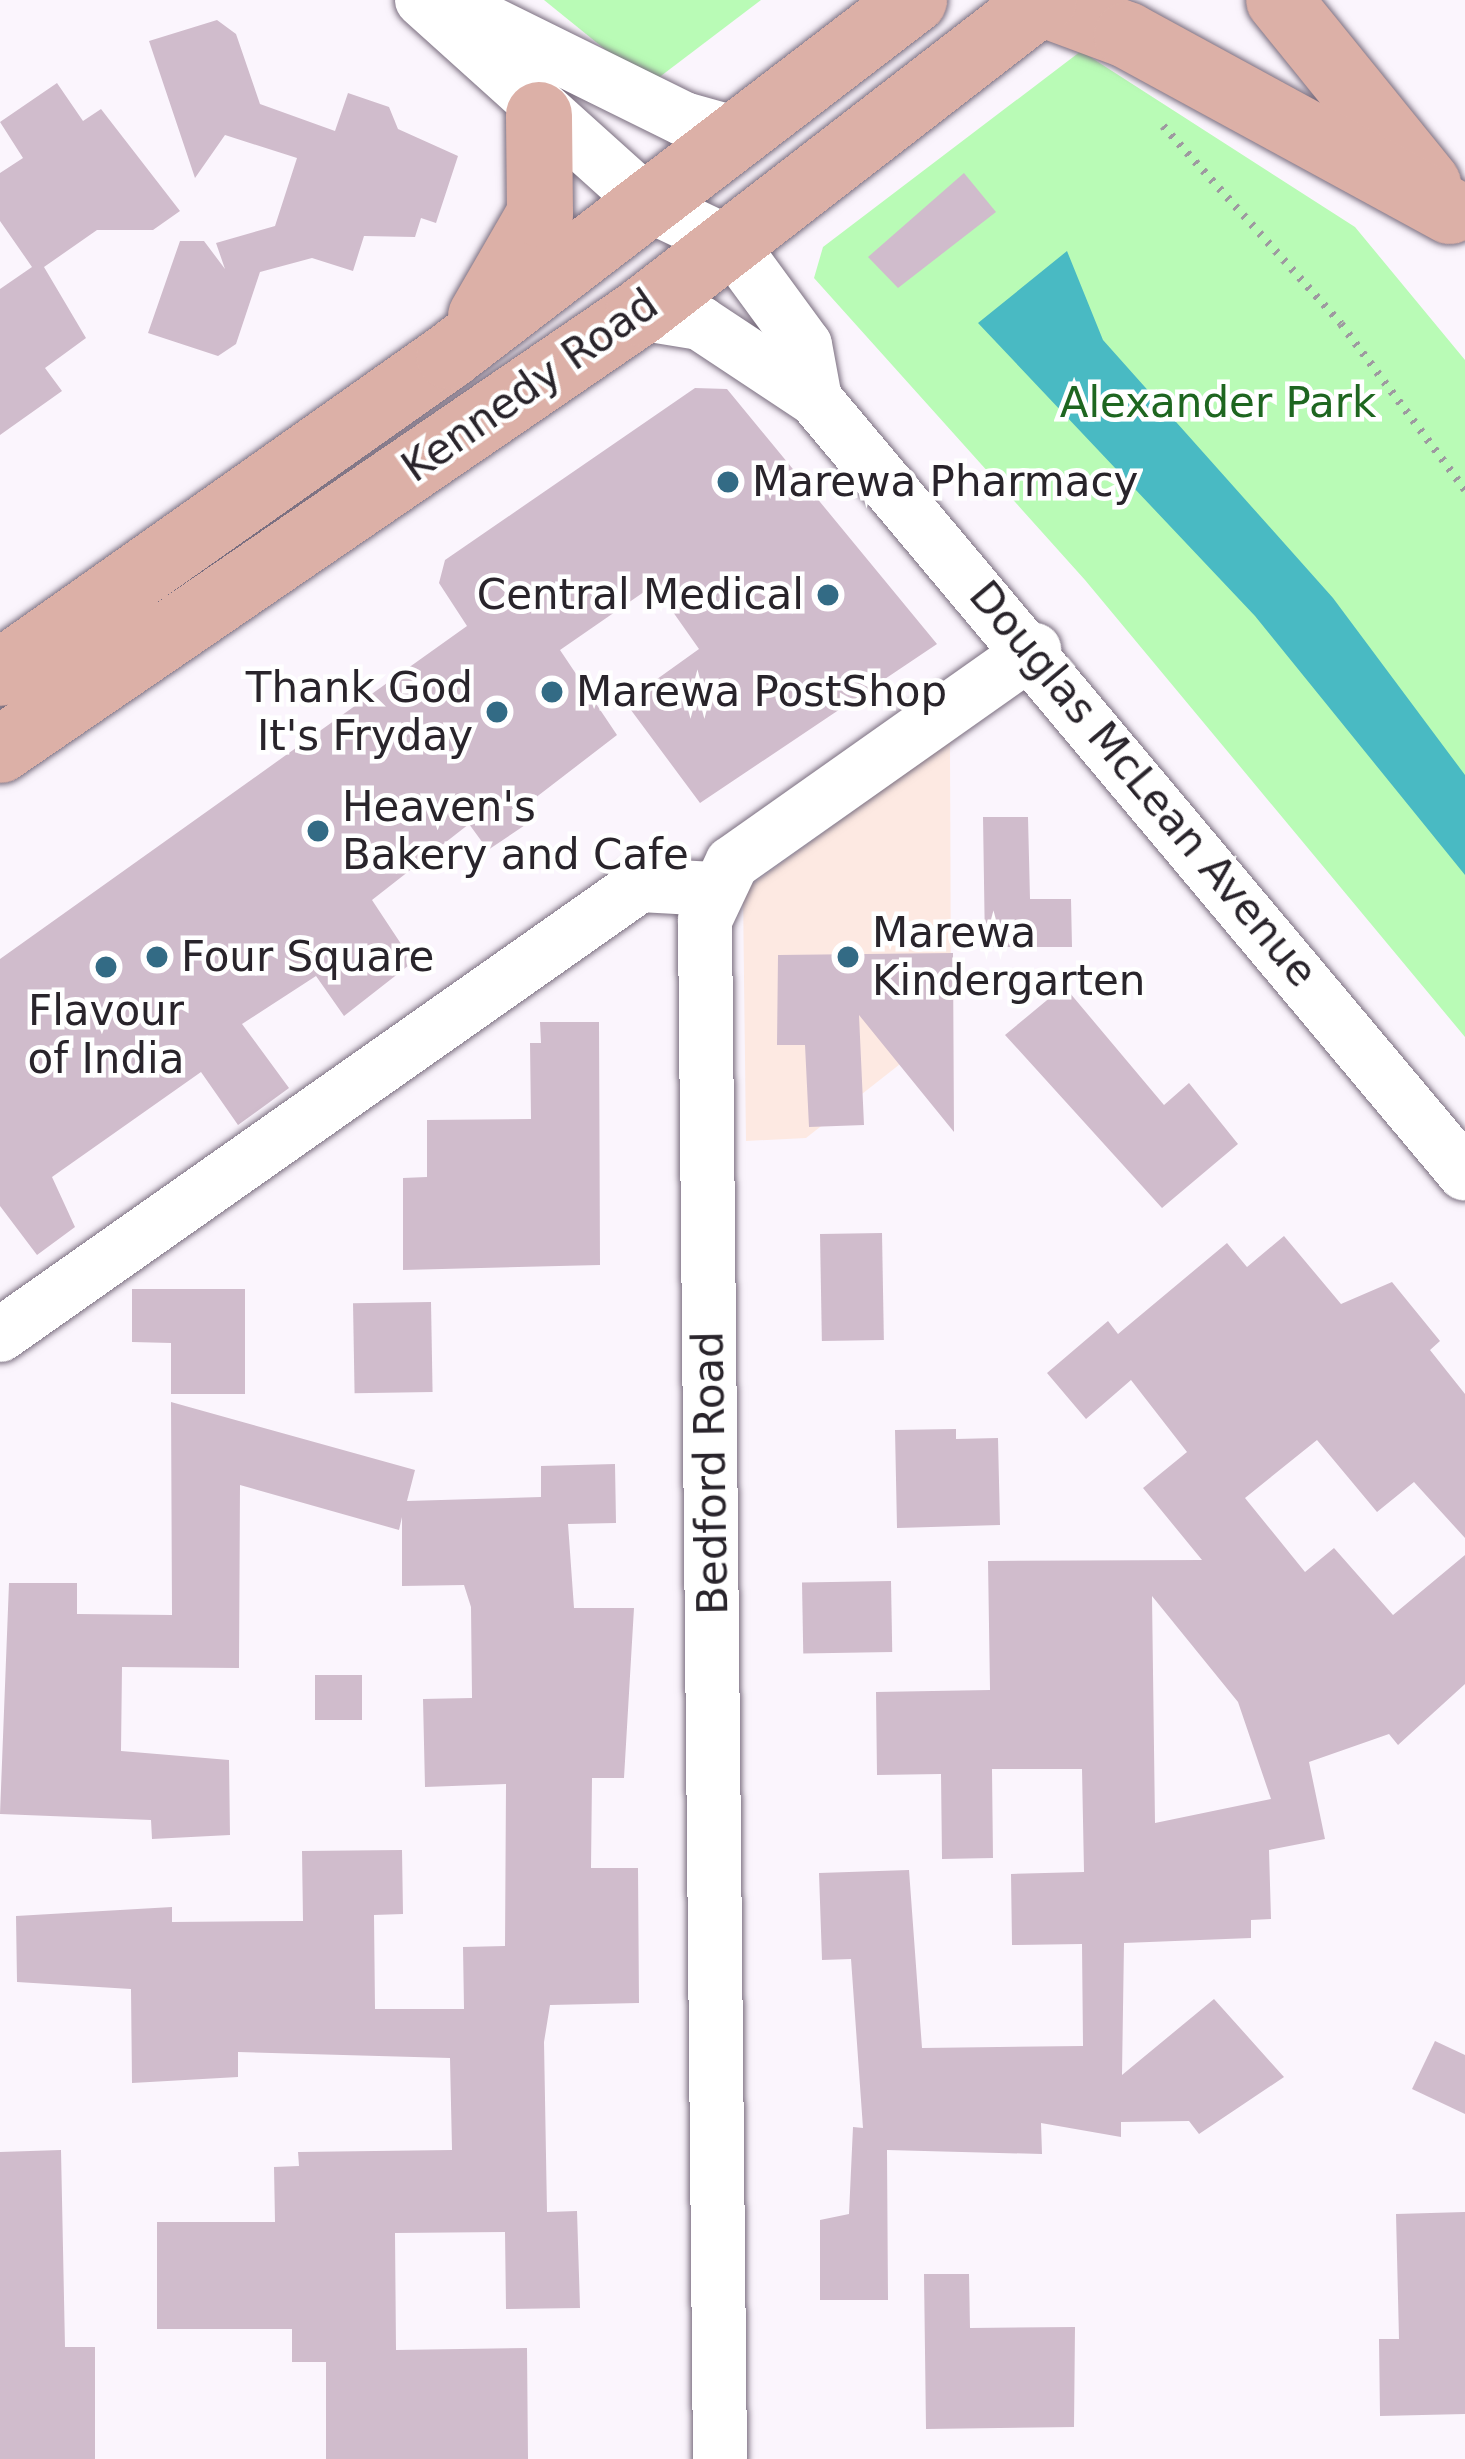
<!DOCTYPE html>
<style>
body{margin:0}
#map{position:relative;width:1465px;height:2459px;overflow:hidden;background:#fbf5fd;font-family:"DejaVu Sans",sans-serif}
div>[style]{position:absolute}
[style*='--x']{left:calc(var(--x)*1px);top:calc(var(--y)*1px);width:calc(var(--w)*1px);rotate:calc(var(--a)*1deg)}
.education>*{inset:0;background:#fde9e2}
.green>*{inset:0;background:#b9fbb6}
.water>*{inset:0;background:#49bac3}
.building>*{inset:0;background:#d0bccc;transform-origin:0 0}
.path>*{height:8px;margin-top:-4px;transform-origin:0;background:repeating-linear-gradient(90deg,#9e99a0 0 3px,transparent 0 12px)}
.roads{filter:drop-shadow(0 0 3px #7a6e7f) drop-shadow(0 0 3px #7a6e7f)}
.minor>*{height:54px;margin:-27px;padding:0 27px;transform-origin:27px;border-radius:27px;background:#fff}
.major>*{height:66px;margin:-33px;padding:0 33px;transform-origin:33px;border-radius:33px;background:#dcb0a7}
.dots>*{width:33px;height:33px;translate:-50% -50%;box-sizing:border-box;border:6px solid #fff;border-radius:50%}
span{translate:-50% -50%;white-space:nowrap;text-align:center;line-height:1.15;-webkit-text-stroke:9px #fff;paint-order:stroke}
.street-label{font-size:42px;color:#29242b}
.park-label{font-size:42px;color:#1e6620}
.poi-label{font-size:42px;color:#29242b}
.left{translate:0 -50%;text-align:left}
.right{translate:-100% -50%;text-align:right}
</style>
<div id="map">
<div class="education">
<div style="clip-path:polygon(950px 741px,951px 1024px,806px 1138px,746px 1141px,743px 891px)"></div>
</div>
<div class="green">
<div style="clip-path:polygon(544px 0,761px 0,649px 85px)"></div>
<div style="clip-path:polygon(1081px 51px,1355px 227px,1465px 360px,1465px 1037px,1085px 580px,814px 278px,823px 247px)"></div>
</div>
<div class="water">
<div style="clip-path:polygon(1067px 251px,1103px 340px,1333px 598px,1465px 775px,1465px 875px,1255px 616px,978px 323px)"></div>
</div>
<div class="building">
<div style="clip-path:polygon(217px 20px,236px 34px,260px 104px,335px 131px,348px 93px,389px 107px,398px 129px,458px 156px,436px 223px,421px 218px,415px 237px,364px 236px,353px 271px,312px 258px,260px 272px,236px 344px,218px 356px,148px 333px,180px 241px,204px 241px,225px 269px,216px 243px,275px 226px,297px 158px,225px 135px,195px 178px,149px 41px)"></div>
<div style="clip-path:polygon(57px 83px,83px 121px,101px 109px,180px 211px,153px 230px,97px 230px,44px 267px,86px 338px,45px 368px,62px 391px,0 435px,0 289px,32px 267px,0 221px,0 173px,23px 158px,0 122px)"></div>
<div style="clip-path:polygon(964px 173px,996px 212px,898px 288px,868px 257px)"></div>
<div style="clip-path:polygon(695px 388px,727px 389px,937px 644px,700px 803px,625px 702px,699px 649px,654px 585px,560px 650px,617px 735px,526px 805px,537px 817px,488px 850px,469px 824px,372px 900px,413px 962px,344px 1016px,316px 976px,242px 1024px,289px 1088px,238px 1125px,201px 1072px,52px 1177px,75px 1227px,37px 1255px,0 1206px,0 959px,467px 626px,439px 583px,445px 560px)"></div>
<div style="clip-path:polygon(983px 817px,1028px 817px,1030px 899px,1071px 899px,1072px 947px,985px 947px)"></div>
<div style="clip-path:polygon(953px 953px,954px 1132px,859px 1015px,864px 1125px,809px 1127px,805px 1045px,777px 1045px,778px 955px)"></div>
<div style="clip-path:polygon(1064px 986px,1164px 1105px,1189px 1083px,1238px 1144px,1162px 1208px,1005px 1035px)"></div>
<div style="clip-path:polygon(540px 1022px,599px 1022px,600px 1265px,403px 1270px,403px 1178px,427px 1177px,427px 1120px,531px 1119px,530px 1043px,541px 1043px)"></div>
<div style="left:882px;top:1233px;width:107px;height:62px;rotate:89deg"></div>
<div style="clip-path:polygon(evenodd,1284px 1236px,1341px 1304px,1392px 1282px,1440px 1341px,1430px 1350px,1465px 1394px,1465px 1538px,1414px 1482px,1377px 1512px,1317px 1440px,1245px 1498px,1305px 1572px,1334px 1548px,1393px 1615px,1465px 1555px,1465px 1684px,1398px 1745px,1389px 1734px,1309px 1762px,1325px 1839px,1269px 1850px,1271px 1919px,1251px 1920px,1251px 1938px,1124px 1943px,1122px 2075px,1214px 1999px,1284px 2077px,1199px 2134px,1189px 2121px,1121px 2122px,1121px 2137px,1041px 2123px,1042px 2154px,887px 2150px,888px 2300px,820px 2300px,820px 2220px,849px 2214px,853px 2127px,863px 2128px,851px 1959px,822px 1960px,819px 1873px,909px 1870px,922px 2048px,1083px 2046px,1082px 1944px,1012px 1945px,1011px 1874px,1084px 1872px,1082px 1769px,992px 1769px,993px 1858px,942px 1859px,941px 1774px,877px 1775px,876px 1692px,990px 1690px,988px 1561px,1202px 1560px,1143px 1488px,1187px 1452px,1131px 1380px,1086px 1419px,1047px 1373px,1108px 1321px,1118px 1334px,1227px 1243px,1247px 1267px,1284px 1236px,1152px 1596px,1238px 1702px,1271px 1799px,1155px 1823px,1152px 1596px)"></div>
<div style="clip-path:polygon(132px 1289px,245px 1289px,245px 1394px,171px 1394px,171px 1343px,132px 1342px)"></div>
<div style="left:431px;top:1302px;width:90px;height:78px;rotate:89deg"></div>
<div style="clip-path:polygon(171px 1402px,415px 1470px,407px 1501px,541px 1497px,541px 1466px,615px 1464px,616px 1523px,568px 1524px,574px 1608px,634px 1608px,624px 1778px,592px 1778px,591px 1868px,638px 1868px,639px 2003px,550px 2005px,544px 2042px,547px 2212px,577px 2211px,580px 2308px,506px 2309px,505px 2232px,395px 2233px,396px 2350px,527px 2348px,528px 2459px,326px 2459px,326px 2362px,292px 2362px,292px 2329px,157px 2329px,157px 2222px,275px 2222px,274px 2167px,299px 2166px,298px 2152px,452px 2150px,450px 2058px,238px 2052px,238px 2077px,132px 2083px,131px 1989px,17px 1982px,16px 1916px,172px 1907px,172px 1922px,303px 1921px,302px 1851px,402px 1850px,403px 1914px,374px 1915px,375px 2009px,464px 2009px,463px 1947px,505px 1946px,506px 1784px,425px 1787px,423px 1699px,472px 1698px,471px 1607px,464px 1585px,402px 1586px,402px 1517px,399px 1530px,240px 1485px,239px 1668px,122px 1667px,121px 1751px,229px 1760px,230px 1835px,152px 1839px,151px 1820px,0 1814px,9px 1583px,77px 1583px,77px 1614px,172px 1615px)"></div>
<div style="clip-path:polygon(956px 1429px,956px 1439px,998px 1438px,1000px 1525px,897px 1528px,895px 1430px)"></div>
<div style="left:891px;top:1581px;width:71px;height:89px;rotate:89deg"></div>
<div style="left:315px;top:1675px;width:47px;height:45px"></div>
<div style="clip-path:polygon(1435px 2041px,1465px 2055px,1465px 2114px,1412px 2089px)"></div>
<div style="clip-path:polygon(61px 2150px,65px 2347px,95px 2347px,95px 2459px,0 2459px,0 2152px)"></div>
<div style="clip-path:polygon(1465px 2212px,1465px 2414px,1380px 2416px,1379px 2339px,1399px 2339px,1396px 2214px)"></div>
<div style="clip-path:polygon(924px 2274px,969px 2274px,970px 2328px,1075px 2327px,1074px 2427px,926px 2429px)"></div>
</div>
<div class="path">
<div style="--x:1163;--y:126;--w:266;--a:48"></div>
<div style="--x:1341;--y:324;--w:207;--a:53.2"></div>
</div>
<div class="roads">
<div class="minor">
<div style="--x:422;--y:0;--w:308;--a:42"></div>
<div style="--x:651;--y:206;--w:89;--a:25.4"></div>
<div style="--x:731;--y:244;--w:125;--a:53.8"></div>
<div style="--x:805;--y:345;--w:55;--a:79.5"></div>
<div style="--x:445;--y:1;--w:267;--a:26.3"></div>
<div style="--x:684;--y:119;--w:63;--a:15.6"></div>
<div style="--x:639;--y:313;--w:62;--a:9.3"></div>
<div style="--x:700;--y:323;--w:138;--a:33.5"></div>
<div style="--x:815;--y:399;--w:1011;--a:50.01"></div>
<div style="--x:0;--y:1335;--w:782;--a:-35.11"></div>
<div style="--x:640;--y:885;--w:74;--a:3.1"></div>
<div style="--x:720;--y:2459;--w:1539;--a:-90.56"></div>
<div style="--x:705;--y:920;--w:63;--a:-64.7"></div>
<div style="--x:732;--y:863;--w:370;--a:-35.2"></div>
</div>
<div class="major">
<div style="--x:1279;--y:0;--w:237;--a:51"></div>
<div style="--x:1041;--y:3;--w:92;--a:20.4"></div>
<div style="--x:1127;--y:35;--w:368;--a:28.6"></div>
<div style="--x:481;--y:316;--w:118;--a:-60"></div>
<div style="--x:540;--y:214;--w:99;--a:-90.6"></div>
<div style="--x:0;--y:673;--w:550;--a:-35.22"></div>
<div style="--x:449;--y:356;--w:586;--a:-37.44"></div>
<div style="--x:0;--y:750;--w:774;--a:-34.37"></div>
<div style="--x:639;--y:313;--w:512;--a:-37.7"></div>
</div>
</div>
<div class="dots">
<div style="left:728px;top:482px;background:#336b85"></div>
<div style="left:828px;top:595px;background:#336b85"></div>
<div style="left:552px;top:692px;background:#336b85"></div>
<div style="left:497px;top:712px;background:#336b85"></div>
<div style="left:318px;top:831px;background:#336b85"></div>
<div style="left:157px;top:957px;background:#336b85"></div>
<div style="left:848px;top:957px;background:#336b85"></div>
<div style="left:106px;top:967px;background:#336b85"></div>
</div>
<div class="street-label">
<span style="left:530px;top:386px;rotate:-35deg">Kennedy Road</span>
<span style="left:1143px;top:784px;rotate:50deg">Douglas McLean Avenue</span>
<span style="left:711px;top:1473px;rotate:-91deg">Bedford Road</span>
</div>
<div class="park-label">
<span style="left:1218px;top:403px">Alexander Park</span>
</div>
<div class="poi-label">
<span class="left" style="left:752px;top:482px">Marewa Pharmacy</span>
<span class="right" style="left:804px;top:595px">Central Medical</span>
<span class="right" style="left:473px;top:712px">Thank God<br>It's Fryday</span>
<span class="left" style="left:576px;top:692px">Marewa PostShop</span>
<span class="left" style="left:342px;top:831px">Heaven's<br>Bakery and Cafe</span>
<span class="left" style="left:872px;top:957px">Marewa<br>Kindergarten</span>
<span class="left" style="left:181px;top:957px">Four Square</span>
<span style="left:106px;top:1035px">Flavour<br>of India</span>
</div>
</div>
